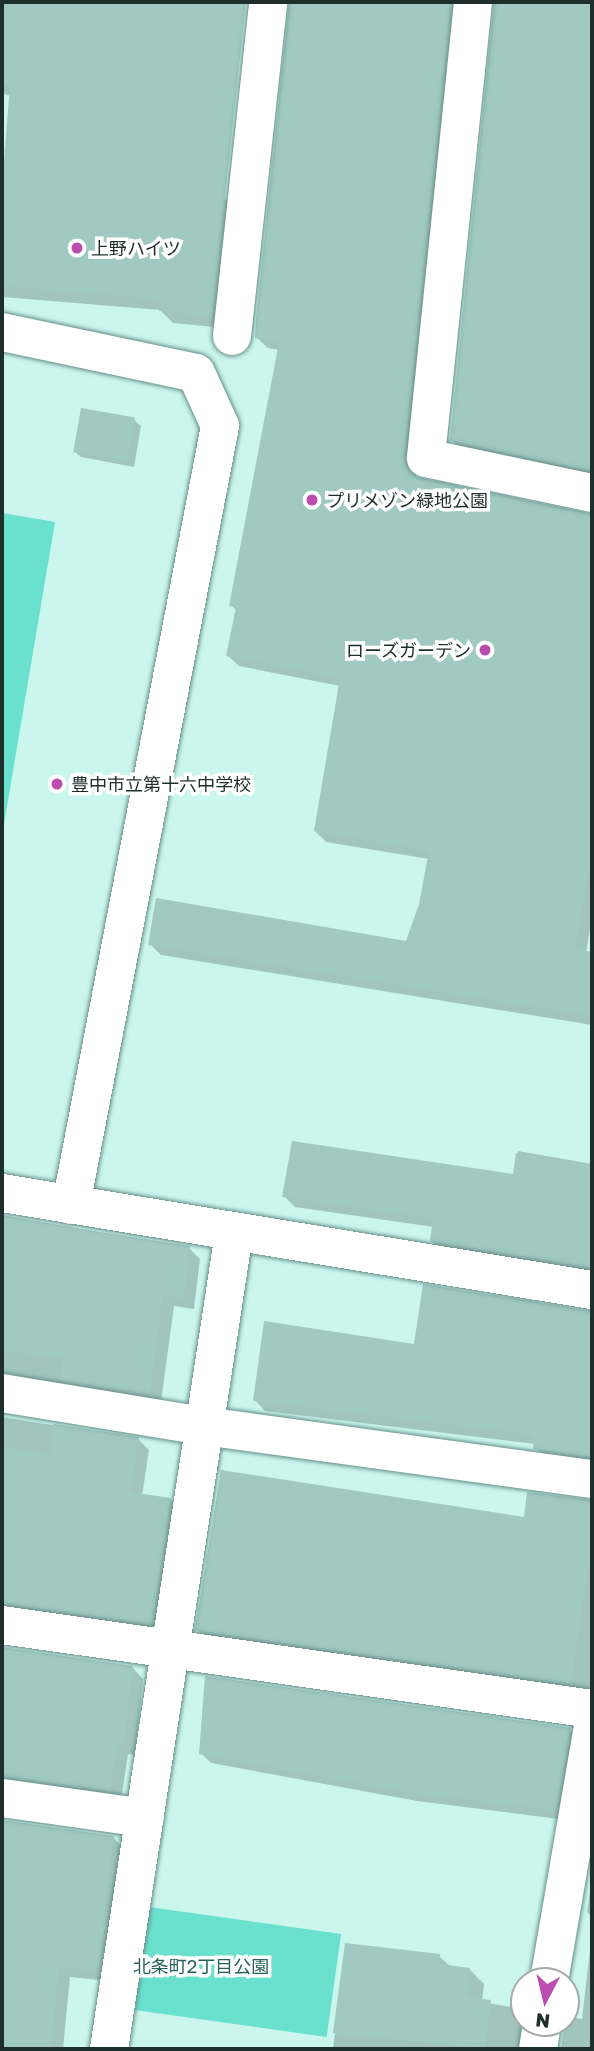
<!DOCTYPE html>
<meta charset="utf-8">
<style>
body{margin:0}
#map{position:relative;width:594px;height:2051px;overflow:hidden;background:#caf6ee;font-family:"Golos Text","Noto Sans JP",sans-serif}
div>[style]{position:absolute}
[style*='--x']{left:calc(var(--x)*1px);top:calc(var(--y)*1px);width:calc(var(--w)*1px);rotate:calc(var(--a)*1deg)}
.green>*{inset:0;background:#6ae0cf;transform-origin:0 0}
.shadow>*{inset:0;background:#0003}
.building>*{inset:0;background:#9fc9c1;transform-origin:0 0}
.roads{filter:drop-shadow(0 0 2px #658e86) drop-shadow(0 0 2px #658e86)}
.minor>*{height:38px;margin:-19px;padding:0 19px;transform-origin:19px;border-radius:19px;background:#fff}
.dots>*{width:19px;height:19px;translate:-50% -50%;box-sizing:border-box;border:4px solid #fff;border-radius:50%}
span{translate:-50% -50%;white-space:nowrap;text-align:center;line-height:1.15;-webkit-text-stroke:7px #fff;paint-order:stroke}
.poi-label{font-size:18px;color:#1d2e2b}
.left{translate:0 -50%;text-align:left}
.right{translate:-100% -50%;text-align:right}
.park-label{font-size:18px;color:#27625a}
.frame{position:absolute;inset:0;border:4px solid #1d2e2b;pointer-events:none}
.north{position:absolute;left:510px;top:1967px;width:70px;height:70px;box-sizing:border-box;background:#fff;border:2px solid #a5abaa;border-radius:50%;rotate:187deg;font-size:19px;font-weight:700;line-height:28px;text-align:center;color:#1d2e2b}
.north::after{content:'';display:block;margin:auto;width:24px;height:32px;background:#ba4dad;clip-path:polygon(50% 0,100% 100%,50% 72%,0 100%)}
</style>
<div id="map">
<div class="green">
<div style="clip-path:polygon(2px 513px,55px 522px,2px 836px)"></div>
<div style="left:149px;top:1907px;width:194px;height:104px;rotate:8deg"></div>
</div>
<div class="shadow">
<div style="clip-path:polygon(2px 2px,198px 2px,194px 196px,224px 198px,237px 210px,224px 328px,173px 323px,160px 310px,2px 297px,2px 199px,11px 96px,2px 93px)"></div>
<div style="clip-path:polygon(291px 2px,468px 2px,461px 11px,416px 477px,592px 514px,592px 917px,586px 953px,592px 954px,592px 1025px,161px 955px,150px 944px,407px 943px,421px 905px,429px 859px,326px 842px,315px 831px,340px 686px,239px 666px,228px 656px,237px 611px,231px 605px,279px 350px,268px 348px,257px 338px)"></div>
<div style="clip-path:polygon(496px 2px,592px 2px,592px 480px,462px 451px,452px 440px)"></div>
<div style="clip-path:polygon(134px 420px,141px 426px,134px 467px,81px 457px,74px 451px)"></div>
<div style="clip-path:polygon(518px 1151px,592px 1164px,592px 1276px,442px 1251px,432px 1241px,434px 1227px,295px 1207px,284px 1196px,514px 1176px)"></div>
<div style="clip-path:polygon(2px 1215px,189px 1248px,200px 1259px,194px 1309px,174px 1306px,161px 1402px,2px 1387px)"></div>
<div style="clip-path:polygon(592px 1312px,592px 1467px,545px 1459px,535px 1444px,265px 1411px,255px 1400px,416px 1346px)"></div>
<div style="clip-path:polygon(2px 1417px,138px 1439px,149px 1450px,142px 1496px,170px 1500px,182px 1511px,163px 1634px,2px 1620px)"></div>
<div style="clip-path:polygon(590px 1502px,592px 1698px,208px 1640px,197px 1630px,525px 1519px)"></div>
<div style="clip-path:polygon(2px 1649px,132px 1667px,143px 1679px,135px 1755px,128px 1754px,121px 1801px,2px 1792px)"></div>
<div style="clip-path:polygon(570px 1730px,579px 1739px,566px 1820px,417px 1801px,211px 1763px,201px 1753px)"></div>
<div style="clip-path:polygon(2px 1822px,113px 1837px,124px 1849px,109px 1981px,70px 1977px,63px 2049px,2px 2049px)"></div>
<div style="clip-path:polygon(592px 1877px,592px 1918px,587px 1912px)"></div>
<div style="clip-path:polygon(592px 1932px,592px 2049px,561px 2049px,566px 2016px,582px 2019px)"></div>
<div style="clip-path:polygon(347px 1945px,439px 1956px,451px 1967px,470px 1970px,484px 1984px,482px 2002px,524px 2009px,533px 2049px,333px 2049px)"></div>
</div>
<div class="building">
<div style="clip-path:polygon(5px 2px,246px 2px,212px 316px,159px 311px,160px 299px,2px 286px,2px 188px,10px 85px,2px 85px)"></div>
<div style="clip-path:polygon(289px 2px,451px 2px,404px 456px,412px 474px,421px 479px,592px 514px,592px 850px,575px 949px,592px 952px,592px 1016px,148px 945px,156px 898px,406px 941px,419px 904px,429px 851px,314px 831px,340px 678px,226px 656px,236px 607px,229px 606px,279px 342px,255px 338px,256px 320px)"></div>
<div style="clip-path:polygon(494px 2px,592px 2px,592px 471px,450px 441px)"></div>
<div style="left:81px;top:408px;width:55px;height:45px;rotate:10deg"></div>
<div style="clip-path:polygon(292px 1141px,513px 1174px,516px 1153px,592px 1165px,592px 1268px,430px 1241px,433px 1219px,282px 1197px)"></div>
<div style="clip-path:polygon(2px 1217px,190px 1246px,184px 1298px,163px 1295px,150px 1392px,60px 1380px,63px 1359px,2px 1350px)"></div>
<div style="clip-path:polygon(423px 1284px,592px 1311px,592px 1457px,533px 1449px,534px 1435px,253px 1401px,264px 1321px,414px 1344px)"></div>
<div style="clip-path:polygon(54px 1424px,139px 1437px,130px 1492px,171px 1498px,152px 1624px,2px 1604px,2px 1447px,50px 1455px)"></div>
<div style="clip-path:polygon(221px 1470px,524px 1517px,527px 1492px,592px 1500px,592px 1541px,571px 1684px,195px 1630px)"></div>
<div style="clip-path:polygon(2px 1647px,133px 1666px,124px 1745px,117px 1744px,110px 1791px,2px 1777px)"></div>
<div style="clip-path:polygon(205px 1676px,571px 1728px,556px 1811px,405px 1792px,199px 1754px)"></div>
<div style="clip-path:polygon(2px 1820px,114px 1836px,99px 1971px,59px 1967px,51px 2049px,2px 2049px)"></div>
<div style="clip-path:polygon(345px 1943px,440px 1954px,439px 1964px,470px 1968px,467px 1997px,491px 2000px,485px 2049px,333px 2033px)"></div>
</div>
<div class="roads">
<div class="minor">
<div style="--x:473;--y:2;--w:458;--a:95.9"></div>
<div style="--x:426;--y:458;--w:170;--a:11.9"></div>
<div style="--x:2;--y:332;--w:198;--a:11.9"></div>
<div style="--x:196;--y:373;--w:58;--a:65.6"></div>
<div style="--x:220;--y:426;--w:793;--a:100.83"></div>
<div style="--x:232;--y:336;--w:336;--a:-83.8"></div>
<div style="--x:2;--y:1193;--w:598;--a:9.34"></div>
<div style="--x:2;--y:1393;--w:205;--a:9.3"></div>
<div style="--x:204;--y:1426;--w:392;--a:7.8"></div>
<div style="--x:2;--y:1625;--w:596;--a:8.1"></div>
<div style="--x:2;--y:1798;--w:144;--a:8"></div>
<div style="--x:549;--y:1981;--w:253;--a:-80.2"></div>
<div style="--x:109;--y:2049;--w:826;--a:-81.29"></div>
<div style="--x:538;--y:2049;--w:26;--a:-81"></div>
</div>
</div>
<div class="dots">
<div style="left:77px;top:248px;background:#ba4dad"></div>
<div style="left:312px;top:500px;background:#ba4dad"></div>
<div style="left:485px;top:650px;background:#ba4dad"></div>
<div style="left:57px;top:784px;background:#ba4dad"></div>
</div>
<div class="poi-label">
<span class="left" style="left:91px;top:248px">上野ハイツ</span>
<span class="left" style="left:326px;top:500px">プリメゾン緑地公園</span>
<span class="right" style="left:471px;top:650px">ローズガーデン</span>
<span class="left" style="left:71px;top:784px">豊中市立第十六中学校</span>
</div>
<div class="park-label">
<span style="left:201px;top:1966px">北条町2丁目公園</span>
</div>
<div class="frame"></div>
<div class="north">N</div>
</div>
